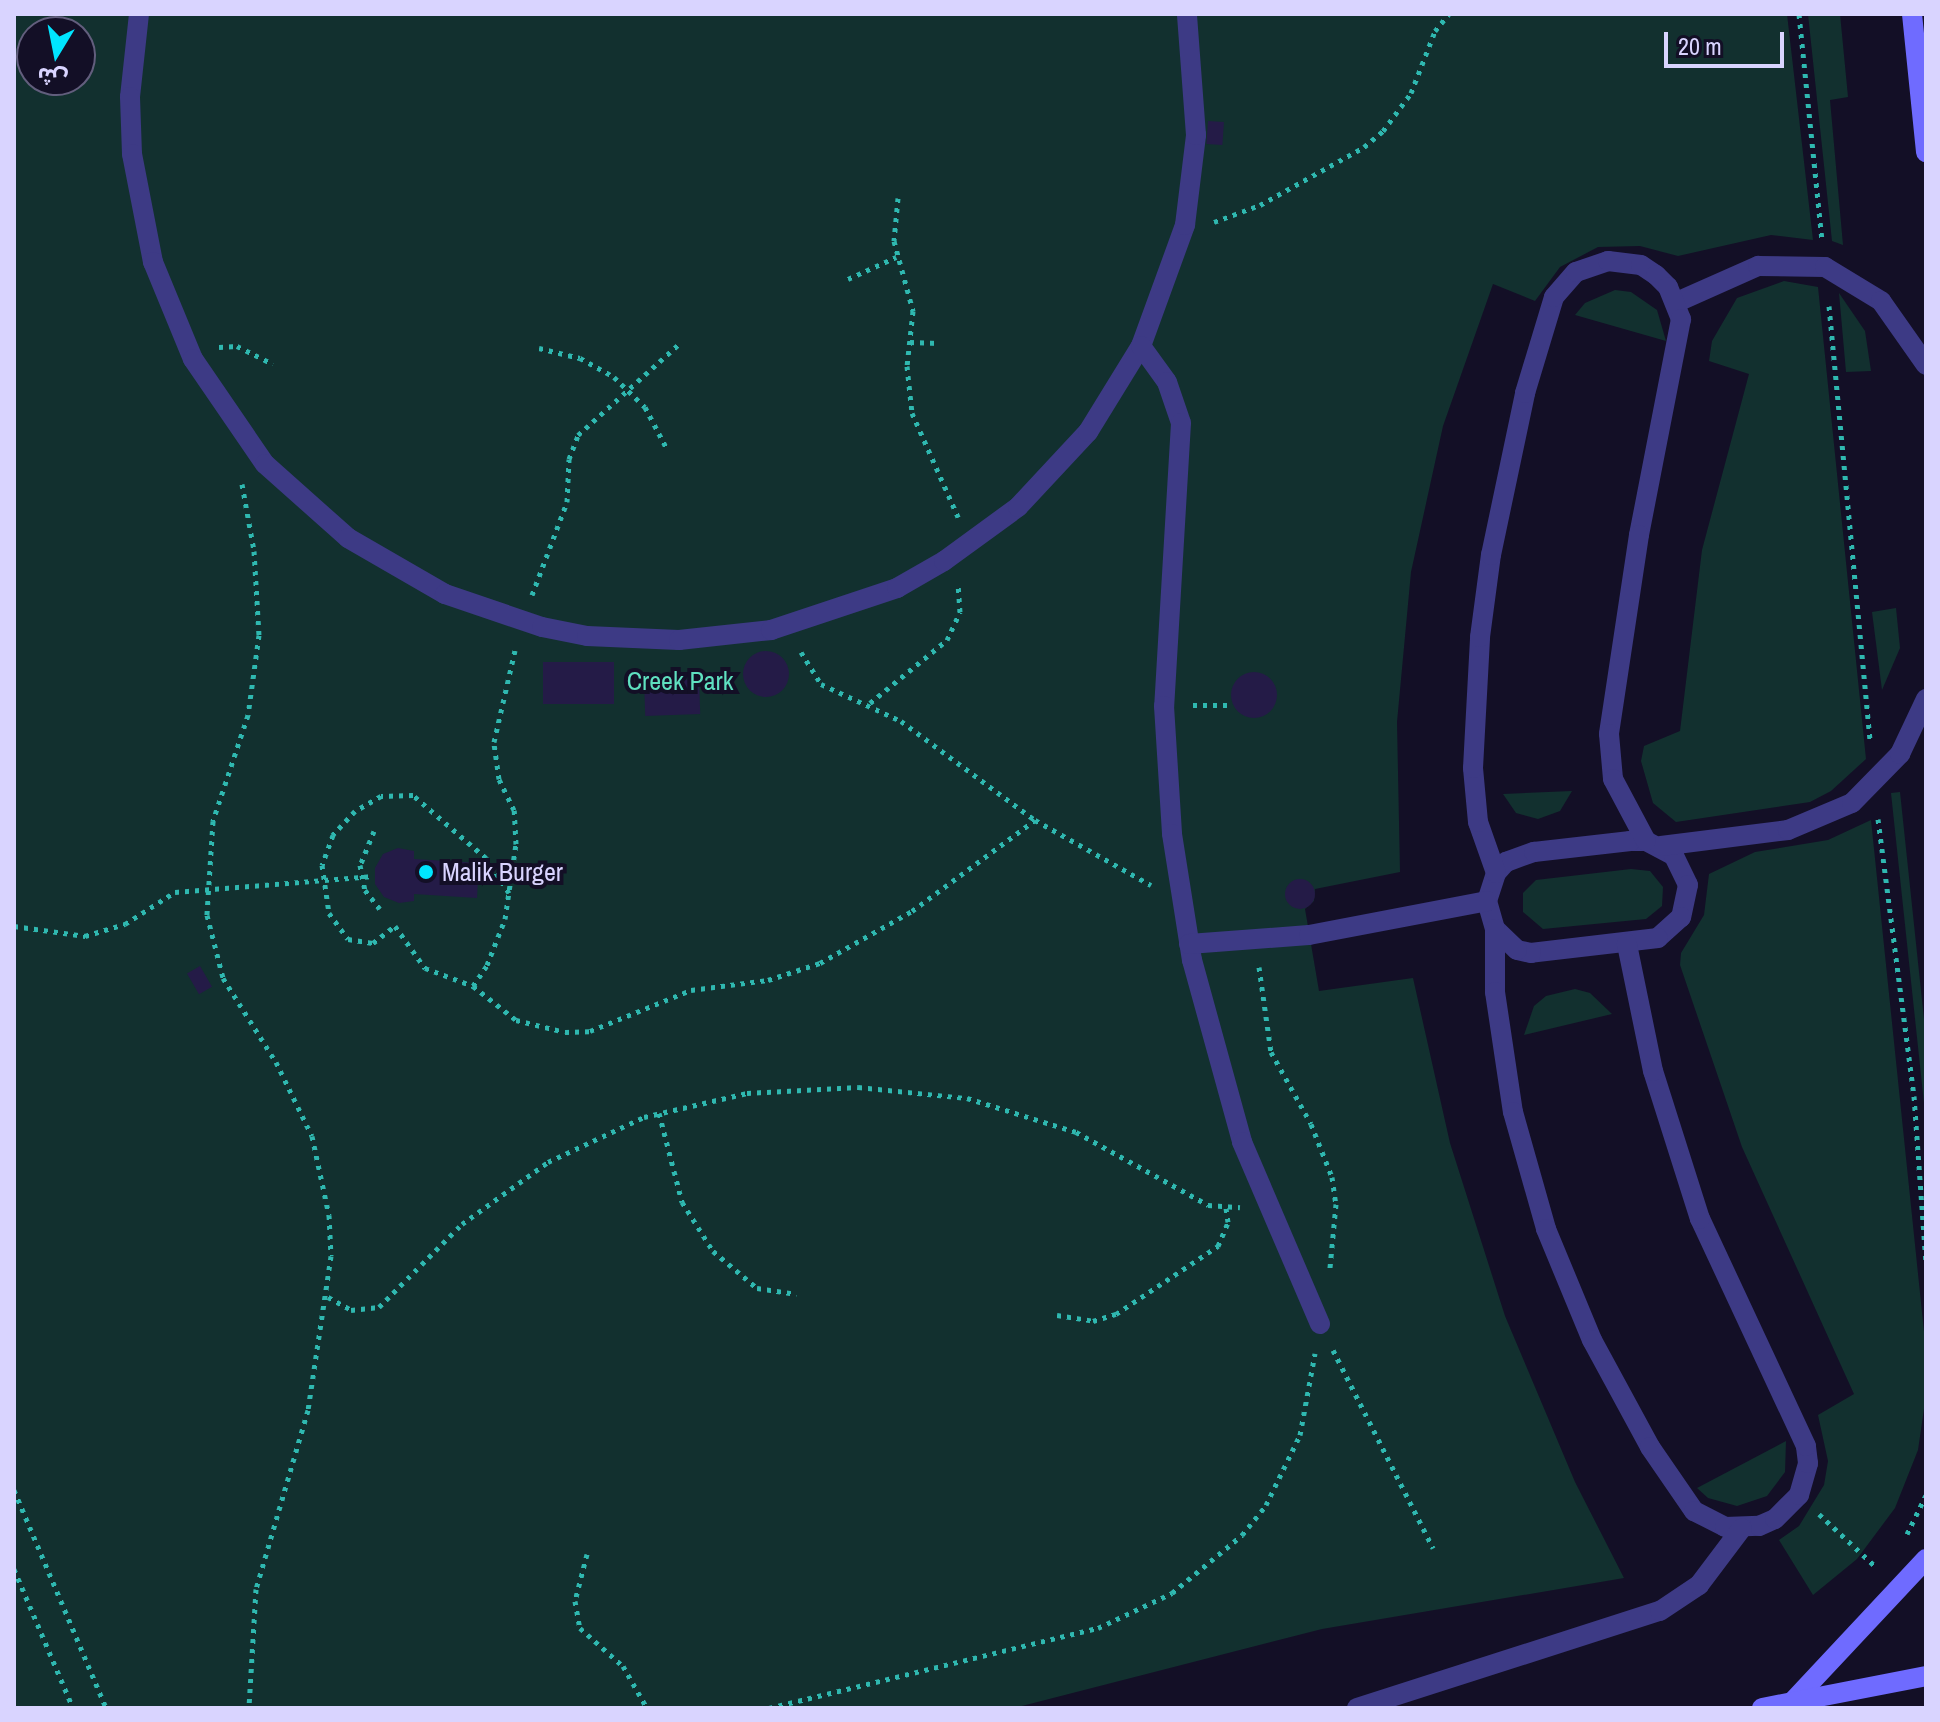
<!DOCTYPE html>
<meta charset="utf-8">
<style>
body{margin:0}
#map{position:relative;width:1940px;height:1722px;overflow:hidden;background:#130f26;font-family:"Archivo Narrow","Noto Sans Arabic",sans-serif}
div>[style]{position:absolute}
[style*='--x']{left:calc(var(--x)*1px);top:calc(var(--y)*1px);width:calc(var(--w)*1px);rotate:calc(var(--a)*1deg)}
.green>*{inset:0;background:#12302f}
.building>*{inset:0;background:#241b47;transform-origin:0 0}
.round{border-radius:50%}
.path>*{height:5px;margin-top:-2.5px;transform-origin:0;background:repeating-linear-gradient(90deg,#2fb8b0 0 4px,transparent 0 10px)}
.lane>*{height:20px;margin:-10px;padding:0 10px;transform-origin:10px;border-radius:10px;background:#3d3a85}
.secondary>*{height:20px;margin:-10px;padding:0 10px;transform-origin:10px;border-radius:10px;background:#6f6bff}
.dots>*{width:22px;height:22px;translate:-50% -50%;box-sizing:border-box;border:4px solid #130f26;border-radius:50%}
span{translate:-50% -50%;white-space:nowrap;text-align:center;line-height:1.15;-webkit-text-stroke:8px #130f26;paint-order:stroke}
.park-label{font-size:26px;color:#5fe0c0}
.poi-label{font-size:26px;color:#d9d4ff}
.left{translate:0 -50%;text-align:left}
.frame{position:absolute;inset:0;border:16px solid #d9d4ff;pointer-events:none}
.north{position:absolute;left:16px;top:16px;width:80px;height:80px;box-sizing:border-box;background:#130f26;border:2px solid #625e7d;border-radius:50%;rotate:190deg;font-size:22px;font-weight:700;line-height:32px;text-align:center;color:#d9d4ff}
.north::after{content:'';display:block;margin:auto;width:28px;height:36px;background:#00e5ff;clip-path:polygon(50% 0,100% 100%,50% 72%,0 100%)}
.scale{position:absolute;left:1664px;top:32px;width:120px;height:36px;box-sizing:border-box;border:4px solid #d9d4ff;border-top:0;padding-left:10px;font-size:24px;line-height:28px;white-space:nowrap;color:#d9d4ff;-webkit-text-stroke:6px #130f26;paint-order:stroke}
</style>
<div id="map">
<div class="green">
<div style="clip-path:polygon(evenodd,14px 14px,1787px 14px,1813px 240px,1771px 235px,1678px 256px,1640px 246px,1598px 247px,1560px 267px,1535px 301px,1493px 284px,1443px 426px,1411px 572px,1397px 722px,1400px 872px,1315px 889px,1314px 901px,1305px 909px,1319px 991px,1413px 978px,1450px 1143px,1505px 1316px,1575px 1482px,1624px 1578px,1322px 1629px,1014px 1708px,14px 1708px,14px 14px,32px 32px,80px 32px,80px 80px,32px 80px,32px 32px)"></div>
<div style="clip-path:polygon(1808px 14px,1840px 14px,1848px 97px,1830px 100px,1843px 245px,1832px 241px)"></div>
<div style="clip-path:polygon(1784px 281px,1818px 287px,1866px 759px,1831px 791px,1810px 802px,1676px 822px,1653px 803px,1641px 761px,1644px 746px,1680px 731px,1702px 550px,1749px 374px,1709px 361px,1712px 341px,1737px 298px)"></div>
<div style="clip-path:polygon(1615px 290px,1631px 292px,1657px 310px,1666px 341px,1575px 315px,1585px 303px)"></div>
<div style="clip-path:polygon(1839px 293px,1865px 331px,1871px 371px,1846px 372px)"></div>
<div style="clip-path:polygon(1896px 608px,1900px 648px,1882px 690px,1872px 612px)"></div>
<div style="clip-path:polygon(1572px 791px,1560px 811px,1538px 819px,1516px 813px,1503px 794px)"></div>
<div style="clip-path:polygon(1900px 792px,1926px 1038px,1926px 1122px,1891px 793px)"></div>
<div style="clip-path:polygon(1871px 820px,1926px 1351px,1926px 1395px,1918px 1450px,1895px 1508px,1857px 1559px,1813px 1595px,1779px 1540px,1799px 1526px,1824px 1485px,1828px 1461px,1818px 1415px,1854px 1394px,1742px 1147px,1680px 965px,1681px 953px,1704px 915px,1709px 874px,1755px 852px,1828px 840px)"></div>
<div style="clip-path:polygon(1631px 869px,1650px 871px,1663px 887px,1662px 906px,1646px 919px,1543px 929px,1523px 912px,1523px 893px,1536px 880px)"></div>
<div style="clip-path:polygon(1575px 989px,1590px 993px,1612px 1014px,1524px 1035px,1534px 1006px,1546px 996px)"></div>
<div style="clip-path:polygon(1786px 1441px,1785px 1472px,1767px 1496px,1737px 1506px,1708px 1498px,1697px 1488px)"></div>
</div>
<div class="building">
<div style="left:1208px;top:121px;width:16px;height:23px;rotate:4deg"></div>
<div class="round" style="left:743px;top:651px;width:46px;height:46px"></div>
<div style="left:614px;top:662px;width:42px;height:71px;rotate:90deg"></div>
<div class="round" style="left:1231px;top:672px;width:46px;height:46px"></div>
<div style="left:699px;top:679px;width:35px;height:55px;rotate:88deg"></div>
<div style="clip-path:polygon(398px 848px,414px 851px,414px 859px,479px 863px,477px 898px,414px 894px,414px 901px,399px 903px,384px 897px,375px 884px,375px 868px,383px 854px)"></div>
<div class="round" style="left:1285px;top:879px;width:30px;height:30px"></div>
<div style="left:200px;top:966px;width:24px;height:15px;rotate:60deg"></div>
</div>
<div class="path">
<div style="--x:1799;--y:14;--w:227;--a:84.2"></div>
<div style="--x:898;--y:198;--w:43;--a:95.3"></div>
<div style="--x:894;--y:241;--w:73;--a:74.8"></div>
<div style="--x:913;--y:311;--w:55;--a:96.2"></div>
<div style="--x:907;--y:366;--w:47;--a:83.9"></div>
<div style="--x:912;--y:413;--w:114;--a:66.1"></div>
<div style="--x:1214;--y:222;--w:49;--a:-20.3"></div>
<div style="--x:1260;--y:205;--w:119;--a:-29.1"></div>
<div style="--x:1364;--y:147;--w:25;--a:-40"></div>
<div style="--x:1383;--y:131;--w:47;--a:-53.6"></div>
<div style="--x:1411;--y:93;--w:66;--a:-68.8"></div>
<div style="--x:1435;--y:31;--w:22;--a:-51"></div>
<div style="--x:848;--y:279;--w:53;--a:-24.6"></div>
<div style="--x:1829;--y:306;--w:438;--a:84.6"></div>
<div style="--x:910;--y:342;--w:29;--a:2"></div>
<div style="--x:219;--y:347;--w:18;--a:-3"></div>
<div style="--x:237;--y:346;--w:40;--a:26.6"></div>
<div style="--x:539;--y:348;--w:42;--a:13.7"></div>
<div style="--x:580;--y:358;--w:39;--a:29"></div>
<div style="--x:614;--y:377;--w:43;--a:44.1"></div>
<div style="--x:645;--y:407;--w:45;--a:62.3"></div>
<div style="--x:242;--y:484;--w:68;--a:79.8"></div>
<div style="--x:254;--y:551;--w:84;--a:86.6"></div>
<div style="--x:259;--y:635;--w:81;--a:97.8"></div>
<div style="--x:248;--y:715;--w:112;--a:108.3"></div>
<div style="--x:213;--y:821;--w:94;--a:93.7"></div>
<div style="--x:207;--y:915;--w:65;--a:75.7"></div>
<div style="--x:223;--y:978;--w:99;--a:57.8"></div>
<div style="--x:276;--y:1062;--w:82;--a:64.1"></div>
<div style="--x:312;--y:1136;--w:81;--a:77.9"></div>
<div style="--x:329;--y:1215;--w:41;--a:87.2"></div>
<div style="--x:331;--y:1256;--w:156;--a:98.5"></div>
<div style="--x:308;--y:1410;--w:186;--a:106.2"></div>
<div style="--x:256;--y:1589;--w:119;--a:93.4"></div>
<div style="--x:532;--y:595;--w:99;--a:-69.4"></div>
<div style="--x:567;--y:502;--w:43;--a:-87.3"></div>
<div style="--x:569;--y:459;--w:26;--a:-69"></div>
<div style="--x:578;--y:435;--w:135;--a:-42"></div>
<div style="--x:801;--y:652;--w:38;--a:58"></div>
<div style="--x:821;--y:684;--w:88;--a:24.8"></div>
<div style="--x:901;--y:721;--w:167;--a:36.5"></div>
<div style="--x:1035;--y:820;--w:133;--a:29.3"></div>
<div style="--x:870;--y:703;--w:99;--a:-39.3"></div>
<div style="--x:947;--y:640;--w:31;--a:-65"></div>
<div style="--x:960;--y:612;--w:26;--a:-94"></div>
<div style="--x:1193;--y:705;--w:34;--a:0"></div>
<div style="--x:1878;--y:819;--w:279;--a:82.6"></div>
<div style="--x:1914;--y:1096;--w:168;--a:85.9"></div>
<div style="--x:374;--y:831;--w:37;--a:112"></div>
<div style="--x:360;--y:865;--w:25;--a:79"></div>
<div style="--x:365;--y:890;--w:24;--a:52"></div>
<div style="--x:509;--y:893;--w:42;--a:-123.3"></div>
<div style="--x:486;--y:858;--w:96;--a:-139.2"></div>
<div style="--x:413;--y:795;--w:32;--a:178"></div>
<div style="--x:381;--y:796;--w:30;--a:150"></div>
<div style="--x:355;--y:811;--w:33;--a:133"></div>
<div style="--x:333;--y:835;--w:32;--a:110"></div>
<div style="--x:322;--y:865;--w:49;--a:81.7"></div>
<div style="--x:329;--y:913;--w:32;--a:54"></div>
<div style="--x:348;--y:939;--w:25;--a:9"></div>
<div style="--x:373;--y:943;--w:28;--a:-38"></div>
<div style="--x:395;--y:926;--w:52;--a:54.5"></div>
<div style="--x:425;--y:968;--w:51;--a:20.6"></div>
<div style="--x:473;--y:986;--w:55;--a:38.3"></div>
<div style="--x:516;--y:1020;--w:50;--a:13.8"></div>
<div style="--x:565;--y:1032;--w:25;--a:-2"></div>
<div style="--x:590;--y:1031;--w:109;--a:-22.1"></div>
<div style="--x:691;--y:990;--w:78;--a:-7.4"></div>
<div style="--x:768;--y:980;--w:55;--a:-18.1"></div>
<div style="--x:820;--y:963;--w:106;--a:-29.5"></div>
<div style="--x:912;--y:911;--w:153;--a:-36.5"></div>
<div style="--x:14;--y:926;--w:72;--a:8"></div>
<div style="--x:85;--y:936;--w:42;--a:-16.7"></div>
<div style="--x:125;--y:924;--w:59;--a:-32.6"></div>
<div style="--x:175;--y:892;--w:199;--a:-4.6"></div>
<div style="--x:1259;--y:967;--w:86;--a:82"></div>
<div style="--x:1271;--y:1052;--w:82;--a:60.9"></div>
<div style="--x:1311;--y:1124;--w:57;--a:68.4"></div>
<div style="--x:1332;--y:1177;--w:27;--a:82"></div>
<div style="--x:1336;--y:1204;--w:64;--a:95.4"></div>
<div style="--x:473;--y:986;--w:25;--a:-56"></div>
<div style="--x:487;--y:965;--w:49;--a:-68.6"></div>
<div style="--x:505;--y:919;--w:76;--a:-81.7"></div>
<div style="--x:516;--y:844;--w:34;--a:-93"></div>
<div style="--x:514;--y:810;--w:34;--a:-116"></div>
<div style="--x:499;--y:779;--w:37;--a:-98"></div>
<div style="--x:494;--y:742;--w:94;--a:-77.1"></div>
<div style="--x:659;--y:1113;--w:92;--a:75.5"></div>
<div style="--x:682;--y:1202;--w:58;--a:57.7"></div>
<div style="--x:713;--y:1251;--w:57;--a:40.1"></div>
<div style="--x:757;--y:1288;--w:40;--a:8.5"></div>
<div style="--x:328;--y:1297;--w:26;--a:29"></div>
<div style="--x:351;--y:1310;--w:28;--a:-6"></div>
<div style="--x:379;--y:1307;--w:117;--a:-45"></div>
<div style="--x:462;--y:1224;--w:106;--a:-35.8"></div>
<div style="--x:548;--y:1162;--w:106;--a:-25.1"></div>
<div style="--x:644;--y:1117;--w:106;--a:-13.1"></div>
<div style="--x:747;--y:1093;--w:111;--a:-3.1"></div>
<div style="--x:858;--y:1087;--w:110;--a:5.8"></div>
<div style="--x:967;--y:1098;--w:114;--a:17.3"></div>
<div style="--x:1076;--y:1132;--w:151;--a:28.9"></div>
<div style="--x:1208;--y:1205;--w:32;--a:4"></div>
<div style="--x:1057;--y:1315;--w:36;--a:9"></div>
<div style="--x:1093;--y:1321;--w:24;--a:-17"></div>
<div style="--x:1116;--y:1314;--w:123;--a:-33.7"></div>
<div style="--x:1218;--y:1246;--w:26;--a:-67"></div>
<div style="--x:1228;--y:1222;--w:14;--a:-98"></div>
<div style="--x:1333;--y:1350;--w:222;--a:63.2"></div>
<div style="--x:14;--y:1490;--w:237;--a:67.1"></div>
<div style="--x:1819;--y:1514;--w:78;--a:42.9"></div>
<div style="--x:1907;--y:1534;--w:43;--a:-64"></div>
<div style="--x:587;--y:1554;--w:49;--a:104.3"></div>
<div style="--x:575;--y:1601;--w:27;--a:80"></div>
<div style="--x:580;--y:1628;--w:57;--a:41.5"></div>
<div style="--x:623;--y:1666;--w:48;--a:60.3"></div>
<div style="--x:14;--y:1569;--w:151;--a:67"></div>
<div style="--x:769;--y:1708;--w:339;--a:-13.7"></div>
<div style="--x:1098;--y:1628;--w:82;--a:-25.3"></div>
<div style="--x:1172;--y:1593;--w:91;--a:-39.6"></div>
<div style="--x:1242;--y:1535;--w:38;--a:-51"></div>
<div style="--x:1266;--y:1505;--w:78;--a:-64.1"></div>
<div style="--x:1300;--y:1435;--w:83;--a:-79.6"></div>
</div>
<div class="lane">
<div style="--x:139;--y:14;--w:83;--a:96.2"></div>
<div style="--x:130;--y:97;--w:57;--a:88"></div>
<div style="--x:132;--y:154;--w:110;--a:79"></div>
<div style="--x:153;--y:262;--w:105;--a:67.6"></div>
<div style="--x:193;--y:359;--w:127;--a:55.6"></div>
<div style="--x:265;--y:464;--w:111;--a:41.7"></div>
<div style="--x:348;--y:538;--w:112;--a:30"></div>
<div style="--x:445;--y:594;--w:102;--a:18.8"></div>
<div style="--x:542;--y:627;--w:46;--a:11.3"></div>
<div style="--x:587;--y:636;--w:92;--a:2.5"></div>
<div style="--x:679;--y:640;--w:93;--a:-6.2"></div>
<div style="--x:771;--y:630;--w:133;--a:-18.4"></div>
<div style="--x:897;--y:588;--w:54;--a:-29.9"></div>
<div style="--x:944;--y:561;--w:92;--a:-36.1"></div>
<div style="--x:1018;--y:507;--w:103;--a:-47"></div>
<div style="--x:1088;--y:432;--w:101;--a:-58.4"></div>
<div style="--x:1141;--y:346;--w:129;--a:-70"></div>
<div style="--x:1185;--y:225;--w:91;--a:-83"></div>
<div style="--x:1196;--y:135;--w:121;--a:-94.3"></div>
<div style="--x:1677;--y:302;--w:89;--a:-24"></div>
<div style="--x:1758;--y:266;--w:67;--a:0.9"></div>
<div style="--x:1825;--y:267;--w:66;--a:31.3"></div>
<div style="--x:1881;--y:301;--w:78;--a:54.9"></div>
<div style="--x:1141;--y:346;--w:44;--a:54.2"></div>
<div style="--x:1167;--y:382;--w:43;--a:71.1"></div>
<div style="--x:1181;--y:423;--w:284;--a:93.4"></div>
<div style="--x:1164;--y:706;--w:128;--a:86.4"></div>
<div style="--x:1172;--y:834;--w:128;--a:81"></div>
<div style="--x:1192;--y:960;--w:189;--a:74.6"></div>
<div style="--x:1242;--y:1142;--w:198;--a:66.8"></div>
<div style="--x:1630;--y:841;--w:16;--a:0"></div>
<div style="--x:1646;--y:841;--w:32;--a:28"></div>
<div style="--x:1674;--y:856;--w:32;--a:64"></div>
<div style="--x:1688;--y:885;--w:33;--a:102"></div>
<div style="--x:1681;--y:917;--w:31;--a:138"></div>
<div style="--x:1658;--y:938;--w:128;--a:173.3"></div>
<div style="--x:1531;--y:953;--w:14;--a:-168"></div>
<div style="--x:1517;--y:950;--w:30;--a:-136"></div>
<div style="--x:1495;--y:929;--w:29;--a:-106"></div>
<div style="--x:1487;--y:901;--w:29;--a:-72"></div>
<div style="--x:1496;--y:873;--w:15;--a:-48"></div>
<div style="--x:1506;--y:862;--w:30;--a:-20"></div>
<div style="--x:1534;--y:852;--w:97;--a:-6.5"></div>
<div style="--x:1661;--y:846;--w:128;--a:-7.2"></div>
<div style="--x:1788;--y:830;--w:69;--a:-22.9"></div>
<div style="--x:1852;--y:803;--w:69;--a:-45.6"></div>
<div style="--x:1900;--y:754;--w:61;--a:-64.7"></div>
<div style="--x:1496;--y:873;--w:54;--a:-109.4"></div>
<div style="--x:1478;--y:822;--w:54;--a:-95.3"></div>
<div style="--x:1473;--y:768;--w:131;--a:-86.9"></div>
<div style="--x:1480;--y:637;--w:83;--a:-82.4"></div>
<div style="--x:1491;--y:555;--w:166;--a:-78.1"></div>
<div style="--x:1525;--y:393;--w:100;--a:-73.2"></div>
<div style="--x:1554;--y:297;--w:33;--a:-49"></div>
<div style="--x:1576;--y:272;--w:34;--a:-19"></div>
<div style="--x:1608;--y:261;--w:33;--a:7"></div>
<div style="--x:1641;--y:265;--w:18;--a:34"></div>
<div style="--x:1656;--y:275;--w:17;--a:45"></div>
<div style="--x:1668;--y:287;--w:35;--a:68"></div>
<div style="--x:1681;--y:319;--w:220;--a:101"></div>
<div style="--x:1639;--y:535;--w:201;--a:98.6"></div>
<div style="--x:1609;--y:734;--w:45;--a:84.9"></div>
<div style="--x:1613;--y:779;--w:70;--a:62"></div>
<div style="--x:1495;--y:929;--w:63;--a:90"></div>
<div style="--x:1495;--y:992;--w:121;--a:81.5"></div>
<div style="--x:1513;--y:1112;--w:122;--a:74.2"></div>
<div style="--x:1546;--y:1229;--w:120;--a:67.5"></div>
<div style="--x:1592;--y:1340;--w:122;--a:61.5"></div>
<div style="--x:1650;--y:1447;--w:78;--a:55.5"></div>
<div style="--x:1694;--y:1511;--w:35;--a:27"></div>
<div style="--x:1725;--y:1527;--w:34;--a:-2"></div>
<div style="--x:1759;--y:1526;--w:17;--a:-24"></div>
<div style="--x:1775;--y:1519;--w:34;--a:-45"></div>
<div style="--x:1799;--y:1495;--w:33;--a:-74"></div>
<div style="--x:1808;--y:1463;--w:17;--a:-97"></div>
<div style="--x:1806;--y:1446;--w:251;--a:-115"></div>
<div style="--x:1700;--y:1219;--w:155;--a:-107.6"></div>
<div style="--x:1653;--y:1071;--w:130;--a:-101.6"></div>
<div style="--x:1189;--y:944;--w:120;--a:-4.3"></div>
<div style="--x:1309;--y:935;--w:181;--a:-10.8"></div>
<div style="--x:1357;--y:1708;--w:318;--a:-17.8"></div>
<div style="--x:1660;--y:1611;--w:47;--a:-33.7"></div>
<div style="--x:1699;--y:1585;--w:71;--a:-53"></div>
</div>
<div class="secondary">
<div style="--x:1912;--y:14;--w:139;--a:84.2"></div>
<div style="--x:1794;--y:1700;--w:193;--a:-46.9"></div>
<div style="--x:1762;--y:1708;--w:167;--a:-11"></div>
</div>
<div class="dots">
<div style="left:426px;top:872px;background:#00e5ff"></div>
</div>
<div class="park-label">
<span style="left:680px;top:681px">Creek Park</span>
</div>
<div class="poi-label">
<span class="left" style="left:442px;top:872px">Malik Burger</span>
</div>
<div class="frame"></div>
<div class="north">ش</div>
<div class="scale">20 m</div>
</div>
